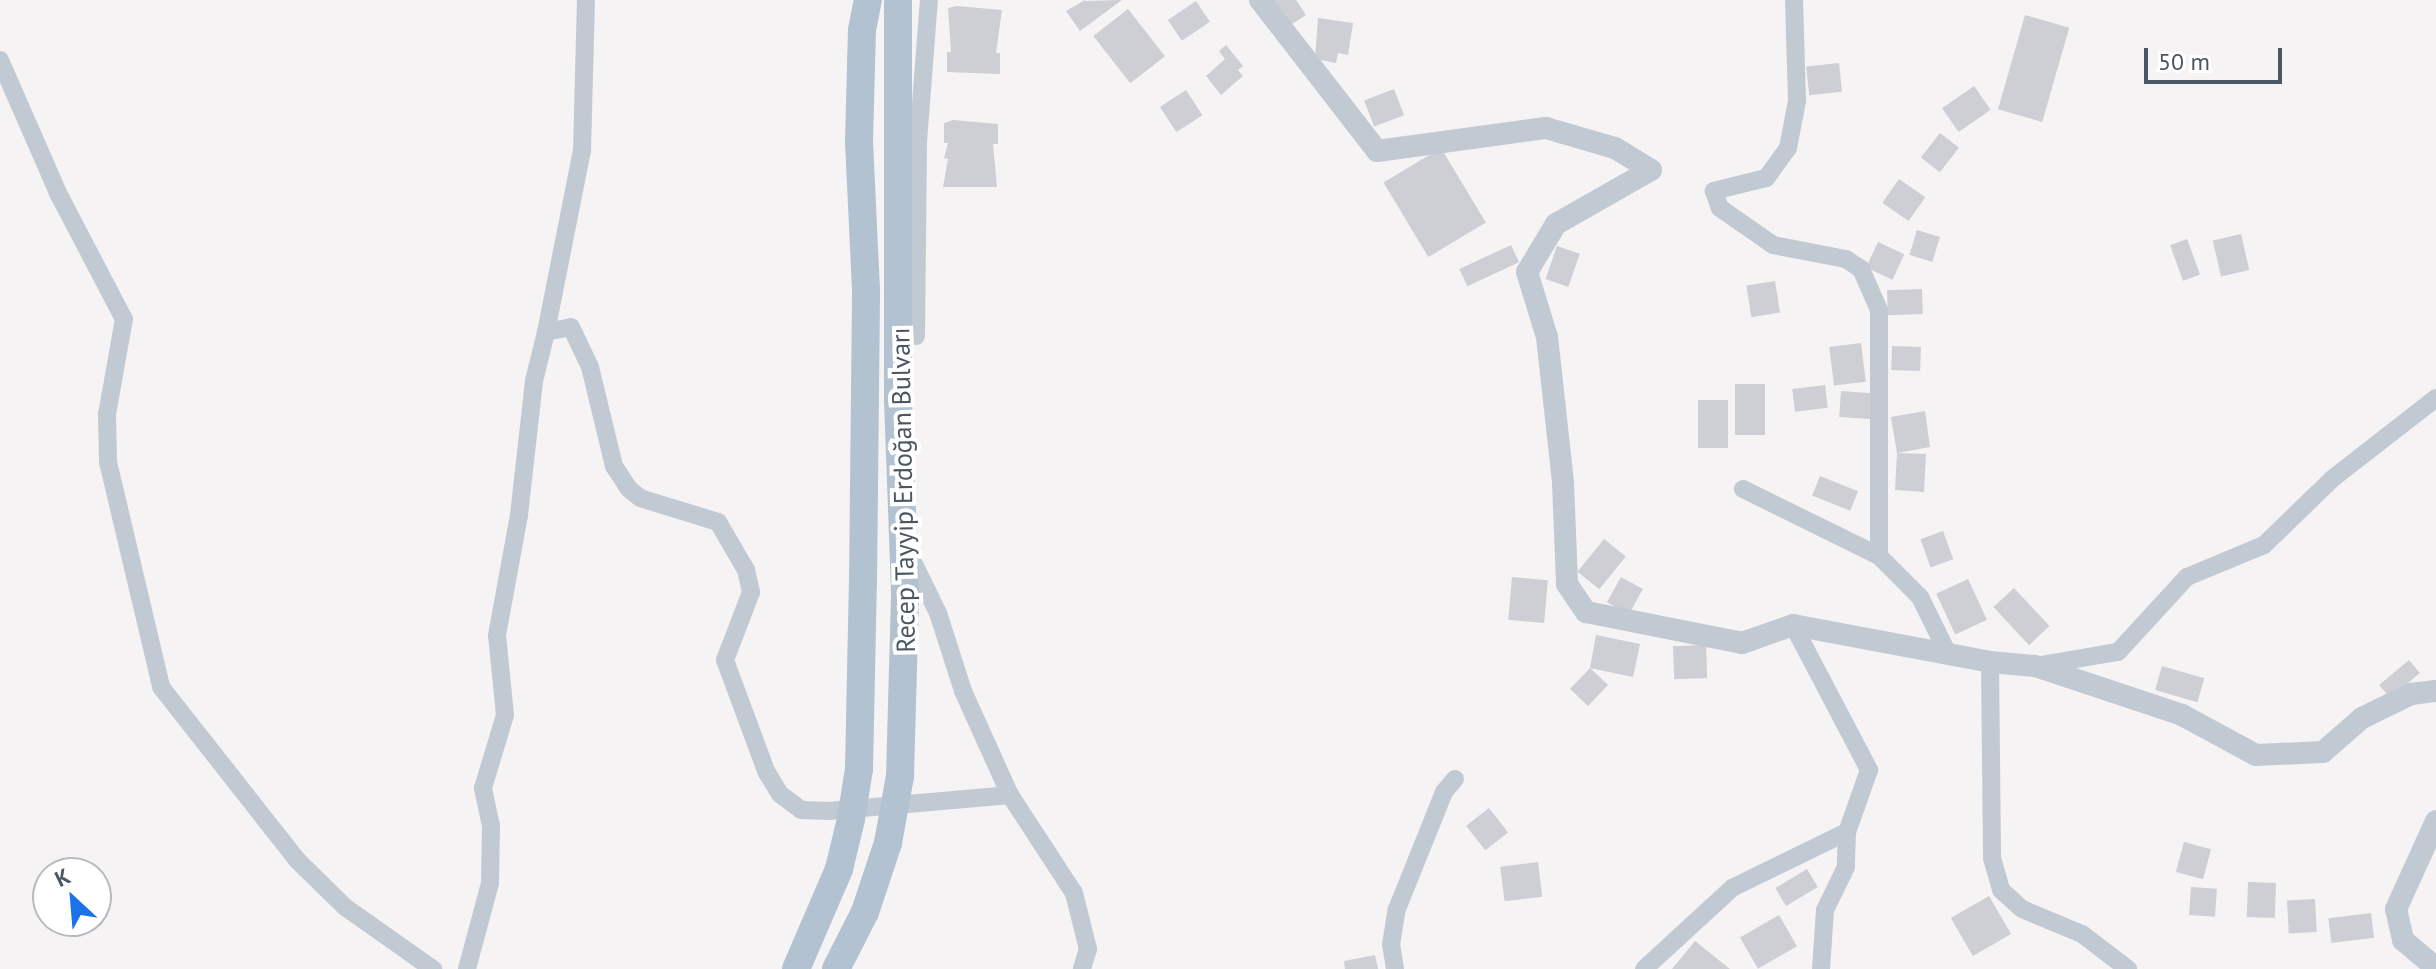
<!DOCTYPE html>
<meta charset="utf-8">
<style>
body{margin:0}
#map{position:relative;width:2436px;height:969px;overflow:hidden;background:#f5f3f3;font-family:"PT Sans",sans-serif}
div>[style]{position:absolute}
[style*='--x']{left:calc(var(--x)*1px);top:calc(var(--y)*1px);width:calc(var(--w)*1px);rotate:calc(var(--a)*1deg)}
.building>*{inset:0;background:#cdcfd5;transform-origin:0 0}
.minor>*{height:18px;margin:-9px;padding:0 9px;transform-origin:9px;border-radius:9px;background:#c1cad2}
.tertiary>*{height:22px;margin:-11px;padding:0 11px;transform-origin:11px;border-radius:11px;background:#c1cad2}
.primary>*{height:28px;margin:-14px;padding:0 14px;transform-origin:14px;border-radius:14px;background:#b3c2d1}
.primary-bridge>*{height:28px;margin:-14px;padding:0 14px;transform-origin:14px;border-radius:14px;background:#b3c2d1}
span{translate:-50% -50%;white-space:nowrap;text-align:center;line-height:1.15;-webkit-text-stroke:8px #fff;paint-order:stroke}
.street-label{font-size:26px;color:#4a5661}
.north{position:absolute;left:32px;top:857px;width:80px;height:80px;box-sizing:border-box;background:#fff;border:2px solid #b7bbc0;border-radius:50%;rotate:334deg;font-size:22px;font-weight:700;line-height:32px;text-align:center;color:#4a5661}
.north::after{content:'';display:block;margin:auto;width:28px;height:36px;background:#1a73e8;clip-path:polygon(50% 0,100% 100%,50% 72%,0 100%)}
.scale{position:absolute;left:2144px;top:48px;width:138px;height:36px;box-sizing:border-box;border:4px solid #4a5661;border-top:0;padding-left:10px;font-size:24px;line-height:28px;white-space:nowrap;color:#4a5661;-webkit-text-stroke:6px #fff;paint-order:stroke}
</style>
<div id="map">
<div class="building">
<div style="clip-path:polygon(1085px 0,1085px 1px,1122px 0,1080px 31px,1066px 11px)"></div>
<div style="clip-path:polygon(1268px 0,1296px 0,1306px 15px,1286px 28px)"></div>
<div style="left:1196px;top:1px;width:25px;height:34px;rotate:56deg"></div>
<div style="clip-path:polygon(957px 6px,1002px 10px,996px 53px,1000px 53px,1000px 74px,947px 72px,947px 52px,951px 52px,948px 8px)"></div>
<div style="left:1128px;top:9px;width:60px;height:44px;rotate:52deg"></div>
<div style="left:2025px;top:15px;width:46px;height:98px;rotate:16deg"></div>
<div style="clip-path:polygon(1318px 18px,1353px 23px,1348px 55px,1338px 53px,1336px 63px,1315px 59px)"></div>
<div style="clip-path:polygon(1226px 45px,1243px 66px,1238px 70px,1243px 76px,1221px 95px,1206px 76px,1225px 59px,1219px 51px)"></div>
<div style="left:1839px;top:63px;width:29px;height:33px;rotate:84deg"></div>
<div style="left:1974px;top:86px;width:29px;height:39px;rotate:55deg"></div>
<div style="left:1394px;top:89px;width:28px;height:32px;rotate:69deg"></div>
<div style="left:1186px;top:90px;width:30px;height:31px;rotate:57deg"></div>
<div style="clip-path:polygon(953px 120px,998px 124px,998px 144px,993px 144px,997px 187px,943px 187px,948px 159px,944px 158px,948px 143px,944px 143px,944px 123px)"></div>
<div style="left:1940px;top:133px;width:24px;height:31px;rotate:38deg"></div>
<div style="left:1441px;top:148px;width:87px;height:67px;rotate:59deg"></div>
<div style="left:1899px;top:179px;width:32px;height:29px;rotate:35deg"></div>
<div style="left:1917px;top:230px;width:24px;height:26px;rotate:17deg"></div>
<div style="left:2241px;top:234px;width:37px;height:29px;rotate:77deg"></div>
<div style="left:2187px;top:239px;width:38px;height:18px;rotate:70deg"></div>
<div style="left:1878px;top:242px;width:29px;height:28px;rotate:25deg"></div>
<div style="left:1511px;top:245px;width:19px;height:57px;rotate:65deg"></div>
<div style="left:1557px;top:246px;width:24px;height:35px;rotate:19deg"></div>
<div style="left:1775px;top:281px;width:32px;height:29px;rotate:81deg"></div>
<div style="left:1922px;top:289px;width:25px;height:35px;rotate:88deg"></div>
<div style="left:1861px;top:343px;width:39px;height:32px;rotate:83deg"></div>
<div style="left:1892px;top:346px;width:29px;height:24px;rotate:2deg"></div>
<div style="left:1735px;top:384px;width:30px;height:51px"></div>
<div style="left:1825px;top:385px;width:23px;height:33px;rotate:83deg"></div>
<div style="left:1841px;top:391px;width:31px;height:26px;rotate:4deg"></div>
<div style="left:1698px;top:400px;width:30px;height:48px"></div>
<div style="clip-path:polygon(1925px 411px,1930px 447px,1897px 453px,1926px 454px,1924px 492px,1895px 490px,1897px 453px,1891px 417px)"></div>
<div style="left:1820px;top:476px;width:41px;height:21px;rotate:22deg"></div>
<div style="left:1943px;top:531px;width:30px;height:24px;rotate:70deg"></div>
<div style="left:1604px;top:539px;width:28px;height:42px;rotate:39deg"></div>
<div style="left:1512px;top:577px;width:36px;height:43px;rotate:5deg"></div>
<div style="left:1621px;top:577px;width:25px;height:29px;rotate:29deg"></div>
<div style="left:1968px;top:579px;width:45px;height:35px;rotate:65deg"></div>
<div style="left:2014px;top:588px;width:52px;height:28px;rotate:47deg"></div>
<div style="clip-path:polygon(1596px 635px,1640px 644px,1633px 677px,1590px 668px,1608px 685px,1588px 706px,1570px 689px,1590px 668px)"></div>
<div style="left:1706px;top:645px;width:33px;height:33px;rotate:88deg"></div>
<div style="left:2409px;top:660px;width:17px;height:39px;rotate:50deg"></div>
<div style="left:2162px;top:666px;width:44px;height:25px;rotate:16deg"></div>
<div style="left:1489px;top:808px;width:31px;height:29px;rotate:52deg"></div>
<div style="left:2184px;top:842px;width:28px;height:31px;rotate:15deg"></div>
<div style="left:1538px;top:862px;width:35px;height:38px;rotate:83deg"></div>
<div style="left:1807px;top:869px;width:21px;height:37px;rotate:59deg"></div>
<div style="left:2248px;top:882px;width:28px;height:35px;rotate:2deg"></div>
<div style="left:2191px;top:887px;width:26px;height:28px;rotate:4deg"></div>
<div style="left:1989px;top:896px;width:44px;height:44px;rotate:60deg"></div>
<div style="left:2315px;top:899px;width:33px;height:28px;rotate:87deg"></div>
<div style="left:2371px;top:913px;width:25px;height:43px;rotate:83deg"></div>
<div style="left:1779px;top:915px;width:36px;height:45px;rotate:60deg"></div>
<div style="clip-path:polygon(1695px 941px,1730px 969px,1672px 969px)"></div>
<div style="clip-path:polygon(1375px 955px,1378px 969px,1345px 969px,1344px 961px)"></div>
</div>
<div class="minor">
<div style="--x:1794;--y:0;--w:101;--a:88.3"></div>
<div style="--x:1797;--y:101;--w:48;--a:100.8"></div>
<div style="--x:1788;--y:148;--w:37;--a:126"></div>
<div style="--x:1766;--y:178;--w:54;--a:166"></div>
<div style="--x:1714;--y:191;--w:18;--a:71"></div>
<div style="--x:1720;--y:208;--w:65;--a:34.9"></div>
<div style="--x:1773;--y:245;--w:74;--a:10.9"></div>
<div style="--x:1846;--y:259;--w:18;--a:34"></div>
<div style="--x:1861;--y:269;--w:45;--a:66.3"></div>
<div style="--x:1879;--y:310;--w:246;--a:90"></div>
<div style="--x:0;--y:60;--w:145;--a:66.4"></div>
<div style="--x:58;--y:193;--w:142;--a:62.4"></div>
<div style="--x:124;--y:319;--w:97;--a:100.1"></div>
<div style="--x:107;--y:414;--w:48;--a:88.8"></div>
<div style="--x:108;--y:462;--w:231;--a:76.7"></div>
<div style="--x:161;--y:687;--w:220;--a:51.8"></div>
<div style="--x:297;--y:860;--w:67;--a:44.4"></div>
<div style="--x:345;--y:907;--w:108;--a:35.2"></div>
<div style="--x:546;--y:332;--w:185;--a:-78.8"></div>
<div style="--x:582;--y:151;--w:151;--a:-88.5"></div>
<div style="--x:916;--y:336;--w:194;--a:-89.4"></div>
<div style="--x:918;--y:142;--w:142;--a:-85.6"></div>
<div style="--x:1743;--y:489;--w:152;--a:26.2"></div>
<div style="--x:1879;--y:556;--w:58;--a:45"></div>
<div style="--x:1920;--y:597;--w:64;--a:63.8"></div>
<div style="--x:914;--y:564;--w:55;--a:63.9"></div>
<div style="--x:938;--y:613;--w:82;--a:72.2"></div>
<div style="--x:963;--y:691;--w:114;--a:65.7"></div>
<div style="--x:1010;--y:795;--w:117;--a:56.9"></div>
<div style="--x:1074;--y:893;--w:58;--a:76"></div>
<div style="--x:1088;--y:949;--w:21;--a:107"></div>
<div style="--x:1793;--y:625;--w:164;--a:62.3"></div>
<div style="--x:1869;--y:770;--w:66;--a:109.5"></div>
<div style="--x:1847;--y:832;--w:35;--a:92"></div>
<div style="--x:1846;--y:867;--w:48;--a:116"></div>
<div style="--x:1825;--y:910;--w:59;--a:93.9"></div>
<div style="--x:1990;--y:662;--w:196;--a:89.4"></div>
<div style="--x:1992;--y:858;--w:33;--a:74"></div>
<div style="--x:2001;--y:890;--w:28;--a:42"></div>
<div style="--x:2022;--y:909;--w:65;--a:22.6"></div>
<div style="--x:2082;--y:934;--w:58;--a:37.3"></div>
<div style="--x:2035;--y:666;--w:84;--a:-9.6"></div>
<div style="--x:2118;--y:652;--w:102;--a:-47.4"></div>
<div style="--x:2187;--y:577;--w:83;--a:-22.6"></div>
<div style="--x:2264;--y:545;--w:95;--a:-44.1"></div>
<div style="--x:2332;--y:479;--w:132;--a:-37.9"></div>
<div style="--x:467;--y:969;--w:89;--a:-75"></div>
<div style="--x:490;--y:883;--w:57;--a:-89"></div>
<div style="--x:491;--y:826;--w:39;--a:-102"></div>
<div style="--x:483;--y:788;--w:76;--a:-73.2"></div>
<div style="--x:505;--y:715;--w:80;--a:-95.7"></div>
<div style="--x:497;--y:635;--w:122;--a:-79.6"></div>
<div style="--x:519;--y:515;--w:135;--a:-83.6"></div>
<div style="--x:534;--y:381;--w:50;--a:-76.2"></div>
<div style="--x:546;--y:332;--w:25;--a:-11"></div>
<div style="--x:571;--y:327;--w:44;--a:64.6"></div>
<div style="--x:590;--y:367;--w:102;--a:76.4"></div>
<div style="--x:614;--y:466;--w:27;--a:57"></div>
<div style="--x:629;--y:489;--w:14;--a:39"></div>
<div style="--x:640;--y:498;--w:82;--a:17.1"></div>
<div style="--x:718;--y:522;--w:56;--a:59.7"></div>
<div style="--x:746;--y:570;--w:23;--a:77"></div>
<div style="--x:751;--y:592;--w:73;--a:110.9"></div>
<div style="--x:725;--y:660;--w:118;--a:69.7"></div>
<div style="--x:766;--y:771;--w:27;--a:59"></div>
<div style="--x:780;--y:794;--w:26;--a:37"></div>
<div style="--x:801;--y:810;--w:27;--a:2"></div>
<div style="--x:828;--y:811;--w:183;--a:-5"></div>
<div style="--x:1395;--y:969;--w:24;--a:-99"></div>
<div style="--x:1391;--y:945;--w:36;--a:-81"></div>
<div style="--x:1397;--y:909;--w:126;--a:-68.1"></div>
<div style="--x:1444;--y:792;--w:17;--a:-50"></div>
<div style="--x:1644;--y:969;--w:120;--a:-42.6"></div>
<div style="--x:1732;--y:888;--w:128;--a:-26"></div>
</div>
<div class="tertiary">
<div style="--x:1260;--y:0;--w:191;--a:52.2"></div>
<div style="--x:1377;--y:151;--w:171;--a:-7.8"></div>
<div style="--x:1546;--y:128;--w:72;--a:16.2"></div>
<div style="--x:1615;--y:148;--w:42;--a:31.4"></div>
<div style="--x:1651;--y:170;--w:109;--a:150.4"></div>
<div style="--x:1556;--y:224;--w:56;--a:121.1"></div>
<div style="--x:1527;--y:272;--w:68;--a:72.9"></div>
<div style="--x:1547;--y:337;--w:147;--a:83.7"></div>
<div style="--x:1563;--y:483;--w:101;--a:87.7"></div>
<div style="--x:1567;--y:584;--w:34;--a:56"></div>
<div style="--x:1586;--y:612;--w:159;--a:11.2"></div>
<div style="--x:1742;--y:643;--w:54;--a:-19.4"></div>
<div style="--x:1793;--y:625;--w:200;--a:10.6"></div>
<div style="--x:1990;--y:662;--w:45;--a:5.1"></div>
<div style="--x:2035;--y:666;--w:155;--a:18.4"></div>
<div style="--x:2182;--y:715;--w:84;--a:28.4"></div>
<div style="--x:2256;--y:755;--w:67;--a:-2.6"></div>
<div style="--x:2323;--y:752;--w:52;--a:-41.1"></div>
<div style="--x:2362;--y:718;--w:55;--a:-26.1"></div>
<div style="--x:2411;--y:694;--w:25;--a:-7"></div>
<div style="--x:2436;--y:821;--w:97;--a:114.4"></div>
<div style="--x:2396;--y:909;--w:32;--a:77"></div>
<div style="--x:2403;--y:940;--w:43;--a:40.3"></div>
</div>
<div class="primary">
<div style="--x:898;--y:0;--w:400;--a:90"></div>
<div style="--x:898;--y:400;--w:192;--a:87.9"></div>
<div style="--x:863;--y:583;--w:293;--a:-89.4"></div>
<div style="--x:866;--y:290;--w:148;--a:-92.7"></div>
<div style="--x:859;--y:142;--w:112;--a:-88.5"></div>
<div style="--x:862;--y:30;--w:31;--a:-79"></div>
</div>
<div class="primary-bridge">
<div style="--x:796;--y:969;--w:109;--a:-66.7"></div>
<div style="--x:839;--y:869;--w:51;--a:-76.5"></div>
<div style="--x:851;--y:819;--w:51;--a:-80.9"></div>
<div style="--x:859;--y:769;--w:186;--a:-88.8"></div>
<div style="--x:836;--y:969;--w:64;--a:-63"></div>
<div style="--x:865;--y:912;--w:73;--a:-71.6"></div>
<div style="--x:888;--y:843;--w:68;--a:-79.8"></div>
<div style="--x:900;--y:776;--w:184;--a:-88.4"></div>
</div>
<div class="street-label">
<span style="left:903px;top:490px;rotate:-91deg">Recep Tayyip Erdoğan Bulvarı</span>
</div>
<div class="north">K</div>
<div class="scale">50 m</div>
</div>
